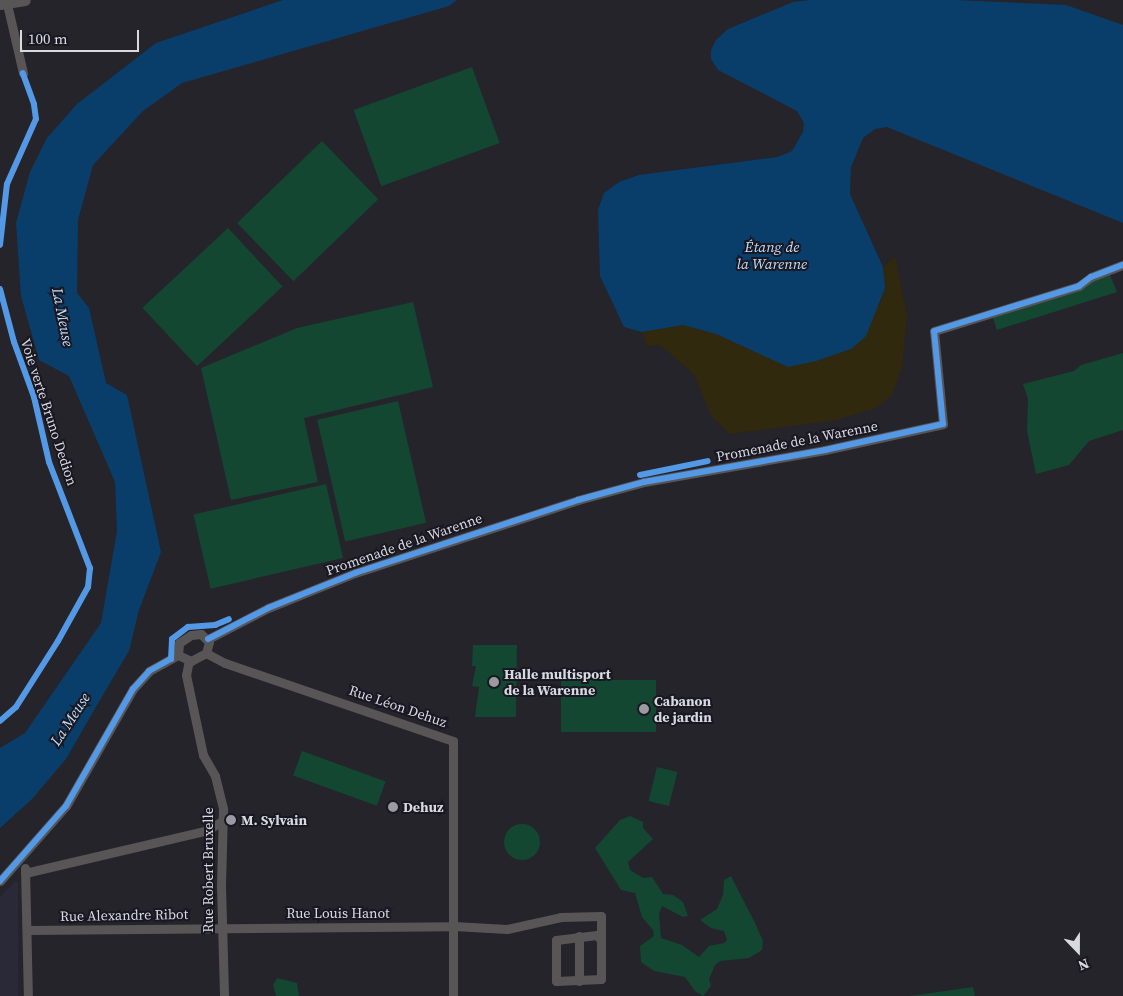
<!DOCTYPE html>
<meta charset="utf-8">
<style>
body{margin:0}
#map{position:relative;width:1123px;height:996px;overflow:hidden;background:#24242a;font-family:"Source Serif 4",serif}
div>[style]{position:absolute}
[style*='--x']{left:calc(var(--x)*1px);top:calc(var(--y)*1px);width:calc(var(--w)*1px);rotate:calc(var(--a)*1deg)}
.built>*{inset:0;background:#2a2938}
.green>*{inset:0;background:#134731;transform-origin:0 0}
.round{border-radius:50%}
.sand>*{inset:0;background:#30290d}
.water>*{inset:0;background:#093e6a}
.minor>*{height:9px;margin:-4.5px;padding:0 4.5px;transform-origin:4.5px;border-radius:4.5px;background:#585557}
.tertiary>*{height:11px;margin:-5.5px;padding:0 5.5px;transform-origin:5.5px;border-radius:5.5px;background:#585557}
.cycleway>*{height:6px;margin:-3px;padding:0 3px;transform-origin:3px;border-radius:3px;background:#5399e6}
.dots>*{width:14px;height:14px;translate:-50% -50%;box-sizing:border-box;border:2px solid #191822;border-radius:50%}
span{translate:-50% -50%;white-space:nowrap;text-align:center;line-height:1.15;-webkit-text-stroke:4px #191822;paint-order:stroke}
.street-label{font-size:14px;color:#d9d9e0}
.poi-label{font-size:14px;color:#d9d9e0;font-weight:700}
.left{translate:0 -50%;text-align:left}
.water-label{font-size:15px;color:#c0ddfa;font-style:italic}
.north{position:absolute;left:1053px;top:926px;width:50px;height:50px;-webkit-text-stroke:4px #191822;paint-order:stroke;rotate:158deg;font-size:14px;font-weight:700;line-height:20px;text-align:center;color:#d9d9e0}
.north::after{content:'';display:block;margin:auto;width:18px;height:22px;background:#d9d9e0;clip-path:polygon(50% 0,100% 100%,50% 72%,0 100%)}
.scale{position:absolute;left:20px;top:30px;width:119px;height:22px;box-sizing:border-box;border:2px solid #d9d9e0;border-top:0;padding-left:6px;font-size:15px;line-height:18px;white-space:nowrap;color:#d9d9e0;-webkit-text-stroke:4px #191822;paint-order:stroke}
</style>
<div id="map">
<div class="built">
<div style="clip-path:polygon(15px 881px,18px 882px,18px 996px,0 996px,0 897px)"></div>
</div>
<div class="green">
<div style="left:472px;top:67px;width:81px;height:126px;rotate:70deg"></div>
<div style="left:322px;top:141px;width:81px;height:118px;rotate:46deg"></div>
<div style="left:228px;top:228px;width:80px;height:117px;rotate:47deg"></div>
<div style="clip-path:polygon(1109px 273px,1117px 292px,997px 330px,992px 315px)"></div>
<div style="clip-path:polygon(413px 302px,433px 387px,304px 418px,318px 482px,231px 500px,201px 368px,297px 328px)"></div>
<div style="clip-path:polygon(1123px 353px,1123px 430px,1089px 441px,1069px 465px,1036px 474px,1027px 431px,1028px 399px,1023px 384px,1074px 371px,1081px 365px)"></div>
<div style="left:398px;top:401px;width:125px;height:83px;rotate:77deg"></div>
<div style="left:326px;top:484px;width:76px;height:136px;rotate:77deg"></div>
<div style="clip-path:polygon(473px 645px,517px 645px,516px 717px,475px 717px,479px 687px,472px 686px,476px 666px,472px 666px)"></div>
<div style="left:561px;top:680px;width:95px;height:52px"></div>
<div style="left:302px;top:751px;width:89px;height:26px;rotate:20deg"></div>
<div style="left:657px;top:767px;width:21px;height:35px;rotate:14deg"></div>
<div style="clip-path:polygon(630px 816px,643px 822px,643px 828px,653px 839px,628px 862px,630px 870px,643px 878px,652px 877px,663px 894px,673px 895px,683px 902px,688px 916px,683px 917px,662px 906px,659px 914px,661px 938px,682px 945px,699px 957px,709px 946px,724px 943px,727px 940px,724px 931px,711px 928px,700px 920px,717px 909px,723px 895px,724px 880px,731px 876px,756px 925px,763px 941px,762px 950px,749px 958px,720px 961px,715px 965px,709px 979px,711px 986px,703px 996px,695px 991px,685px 977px,654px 971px,641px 962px,640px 946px,654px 936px,653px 930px,642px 917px,635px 893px,621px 890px,595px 848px,620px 820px)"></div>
<div class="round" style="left:504px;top:824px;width:36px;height:36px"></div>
<div style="clip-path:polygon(277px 978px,297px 983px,299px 996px,276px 996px,273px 985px)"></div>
<div style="clip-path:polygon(973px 987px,975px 996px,910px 996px)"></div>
</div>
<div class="sand">
<div style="clip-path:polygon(895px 257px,907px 316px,902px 366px,892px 395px,876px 408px,836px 420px,730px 434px,712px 417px,694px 374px,660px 345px,647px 346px,642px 332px,683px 325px,716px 334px,788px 367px,880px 304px,885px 288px,883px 267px)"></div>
</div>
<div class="water">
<div style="clip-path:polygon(283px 0,457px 0,449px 6px,182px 83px,143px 111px,93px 165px,78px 220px,77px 293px,89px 308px,106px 383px,127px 395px,161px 552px,139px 610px,129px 651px,97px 705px,66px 759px,32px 799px,0 828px,0 748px,25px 733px,101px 623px,117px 531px,115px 482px,69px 376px,39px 360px,21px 296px,16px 223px,30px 172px,47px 138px,77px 104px,156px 43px)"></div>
<div style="clip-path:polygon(810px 0,956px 0,1066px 5px,1123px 25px,1123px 223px,887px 127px,875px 129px,863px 138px,851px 167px,850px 194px,883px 267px,885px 288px,866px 336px,851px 349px,816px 361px,788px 367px,716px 334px,683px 325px,642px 332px,624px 327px,600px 276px,598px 210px,604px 193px,619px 182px,639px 175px,778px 157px,792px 151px,803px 132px,804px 123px,797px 111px,718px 70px,711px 59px,711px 50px,716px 40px,728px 29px,793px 2px)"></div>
</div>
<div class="minor">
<div style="--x:7;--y:4;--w:71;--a:76.9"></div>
<div style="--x:201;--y:634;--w:11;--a:45"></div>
<div style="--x:209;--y:642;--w:11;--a:105"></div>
<div style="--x:206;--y:653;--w:17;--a:152"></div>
<div style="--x:191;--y:661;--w:14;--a:-155"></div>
<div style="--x:178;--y:655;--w:12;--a:-85"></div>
<div style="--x:179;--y:643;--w:14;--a:-34"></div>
<div style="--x:191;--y:635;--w:10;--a:-6"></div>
<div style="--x:208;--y:639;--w:68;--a:-27.3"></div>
<div style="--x:268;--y:608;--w:94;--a:-21.9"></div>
<div style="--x:355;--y:573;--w:235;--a:-18.1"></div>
<div style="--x:578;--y:500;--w:68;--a:-15.3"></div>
<div style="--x:644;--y:482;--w:184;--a:-10"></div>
<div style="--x:825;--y:450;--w:121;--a:-12.4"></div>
<div style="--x:943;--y:424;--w:93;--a:-95.5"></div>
<div style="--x:934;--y:331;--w:152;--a:-17.2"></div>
<div style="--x:1079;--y:286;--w:15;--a:-37"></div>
<div style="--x:1091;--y:277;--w:34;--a:-21"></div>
<div style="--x:206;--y:653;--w:21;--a:28"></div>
<div style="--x:225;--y:663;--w:241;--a:18.9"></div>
<div style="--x:453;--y:741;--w:255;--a:90"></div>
<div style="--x:189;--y:660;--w:15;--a:101"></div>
<div style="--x:186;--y:675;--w:82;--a:78"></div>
<div style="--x:203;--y:755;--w:24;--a:60"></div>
<div style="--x:215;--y:776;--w:34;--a:76"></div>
<div style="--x:223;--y:809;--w:77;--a:91.5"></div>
<div style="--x:221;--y:886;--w:110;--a:88.4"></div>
<div style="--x:25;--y:868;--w:128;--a:88.7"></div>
<div style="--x:25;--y:873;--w:188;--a:-13.2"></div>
<div style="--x:208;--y:830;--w:17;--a:-33"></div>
<div style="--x:0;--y:881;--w:100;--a:-48.7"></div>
<div style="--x:66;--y:806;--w:135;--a:-60.2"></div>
<div style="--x:133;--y:689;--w:24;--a:-48"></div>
<div style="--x:149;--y:671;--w:33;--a:-29"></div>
<div style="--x:27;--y:930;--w:427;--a:-0.5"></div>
<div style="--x:454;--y:926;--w:53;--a:3.2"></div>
<div style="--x:507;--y:929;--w:55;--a:-12.5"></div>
<div style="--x:561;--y:917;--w:40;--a:-1.4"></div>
<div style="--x:601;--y:916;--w:63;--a:90"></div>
<div style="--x:601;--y:979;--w:45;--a:177.5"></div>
<div style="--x:556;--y:981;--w:41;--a:-90"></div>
<div style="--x:556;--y:940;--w:41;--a:-7"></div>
<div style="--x:597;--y:935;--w:5;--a:53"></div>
<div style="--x:579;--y:936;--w:45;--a:90"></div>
</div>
<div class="tertiary">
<div style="--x:0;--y:4;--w:25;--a:-9"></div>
</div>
<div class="cycleway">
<div style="--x:0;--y:245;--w:61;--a:-83.5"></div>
<div style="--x:7;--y:184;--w:71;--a:-66"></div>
<div style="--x:36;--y:119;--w:15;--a:-98"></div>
<div style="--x:34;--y:104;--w:33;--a:-110"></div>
<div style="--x:0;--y:289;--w:55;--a:75.2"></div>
<div style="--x:14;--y:342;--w:59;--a:70"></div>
<div style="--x:34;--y:397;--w:67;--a:77"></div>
<div style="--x:49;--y:462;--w:114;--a:68.9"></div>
<div style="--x:90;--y:568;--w:19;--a:96"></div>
<div style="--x:88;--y:587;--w:62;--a:119.1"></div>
<div style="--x:58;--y:641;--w:78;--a:122.5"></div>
<div style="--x:16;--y:707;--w:21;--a:139"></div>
<div style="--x:640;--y:475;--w:69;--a:-11.6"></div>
<div style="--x:208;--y:639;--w:68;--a:-27.3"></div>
<div style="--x:268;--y:608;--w:94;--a:-21.9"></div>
<div style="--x:355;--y:573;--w:235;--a:-18.1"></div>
<div style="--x:578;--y:500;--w:68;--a:-15.3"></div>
<div style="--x:644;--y:482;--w:184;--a:-10"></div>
<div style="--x:825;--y:450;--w:121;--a:-12.4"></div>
<div style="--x:943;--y:424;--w:93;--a:-95.5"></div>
<div style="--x:934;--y:331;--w:152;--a:-17.2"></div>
<div style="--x:1079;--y:286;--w:15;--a:-37"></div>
<div style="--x:1091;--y:277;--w:34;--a:-21"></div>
<div style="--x:0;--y:881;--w:100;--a:-48.7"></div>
<div style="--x:66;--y:806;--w:135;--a:-60.2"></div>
<div style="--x:133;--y:689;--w:24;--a:-48"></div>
<div style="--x:149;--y:671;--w:25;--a:-29"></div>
<div style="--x:171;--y:659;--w:20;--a:-87"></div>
<div style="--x:172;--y:639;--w:20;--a:-37"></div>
<div style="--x:188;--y:627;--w:27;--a:-4"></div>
<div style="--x:215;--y:625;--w:15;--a:-23"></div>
</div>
<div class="dots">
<div style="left:494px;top:682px;background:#9a9aa0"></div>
<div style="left:644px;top:709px;background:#9a9aa0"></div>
<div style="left:393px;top:807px;background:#9a9aa0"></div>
<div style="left:231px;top:820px;background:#9a9aa0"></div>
</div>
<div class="street-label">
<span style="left:49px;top:412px;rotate:72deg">Voie verte Bruno Dedion</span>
<span style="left:797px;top:441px;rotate:-11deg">Promenade de la Warenne</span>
<span style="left:404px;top:544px;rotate:-19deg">Promenade de la Warenne</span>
<span style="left:398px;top:706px;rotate:19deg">Rue Léon Dehuz</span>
<span style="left:208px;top:870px;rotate:-90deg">Rue Robert Bruxelle</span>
<span style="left:338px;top:913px">Rue Louis Hanot</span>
<span style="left:124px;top:915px;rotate:-1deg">Rue Alexandre Ribot</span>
</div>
<div class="poi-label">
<span class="left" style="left:504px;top:682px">Halle multisport<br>de la Warenne</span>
<span class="left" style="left:654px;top:709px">Cabanon<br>de jardin</span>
<span class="left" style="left:403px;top:807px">Dehuz</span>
<span class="left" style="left:241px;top:820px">M. Sylvain</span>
</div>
<div class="water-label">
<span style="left:772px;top:255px">Étang de<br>la Warenne</span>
<span style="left:63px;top:317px;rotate:79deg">La Meuse</span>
<span style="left:70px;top:719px;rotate:-57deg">La Meuse</span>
</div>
<div class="north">N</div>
<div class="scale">100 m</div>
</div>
